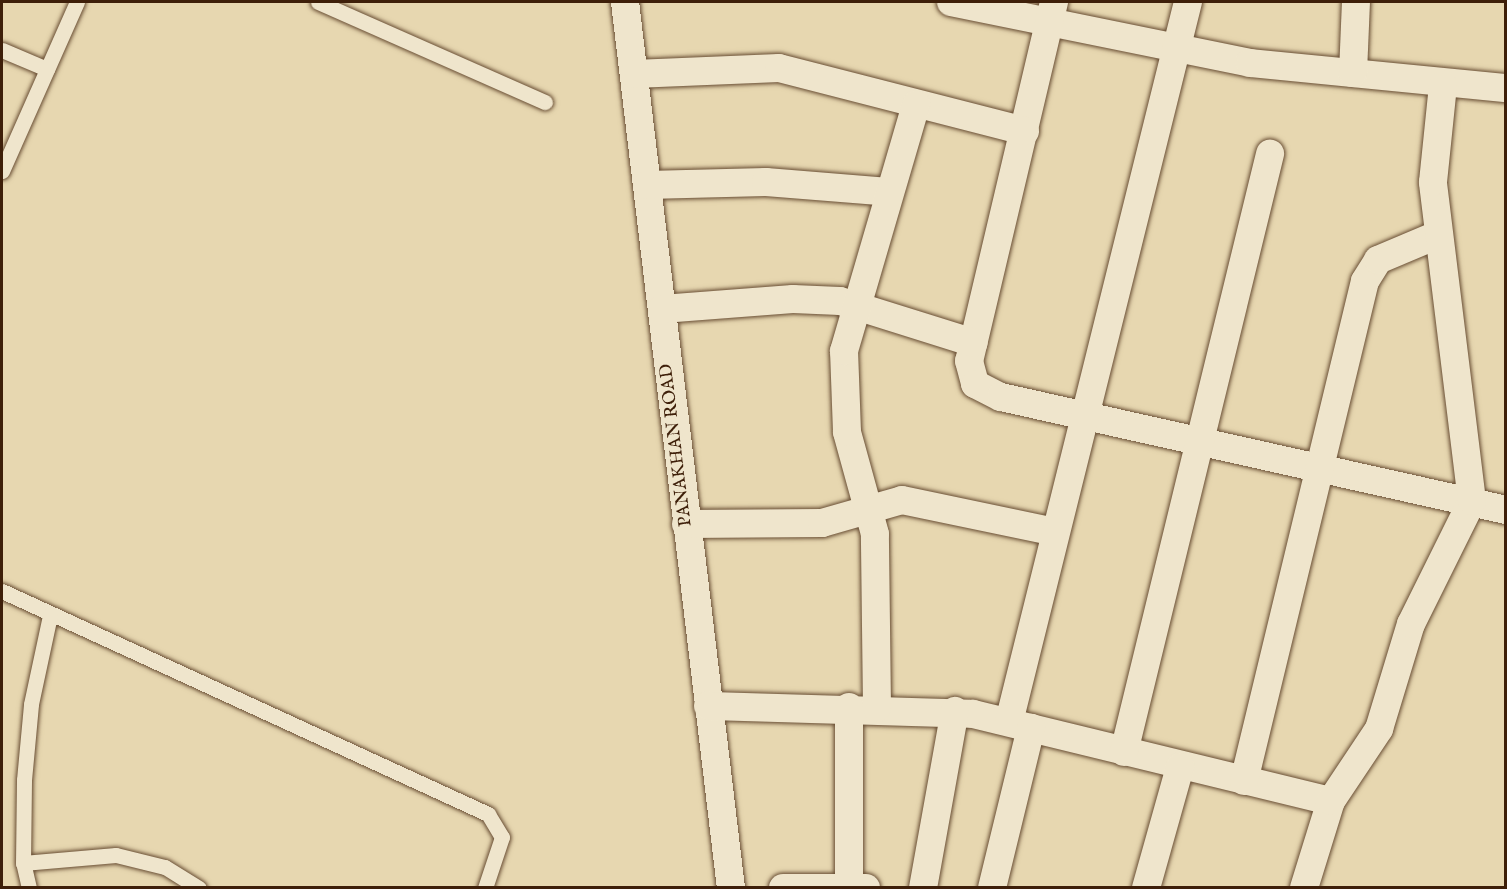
<!DOCTYPE html>
<style>
body{margin:0}
#map{position:relative;width:1507px;height:889px;overflow:hidden;background:#e7d7b0;font-family:"IM FELL English",serif}
div>[style]{position:absolute}
[style*='--x']{left:calc(var(--x)*1px);top:calc(var(--y)*1px);width:calc(var(--w)*1px);rotate:calc(var(--a)*1deg)}
.roads{filter:drop-shadow(0 0 2px #684d33) drop-shadow(0 0 2px #684d33)}
.service>*{height:15px;margin:-7.5px;padding:0 7.5px;transform-origin:7.5px;border-radius:7.5px;background:#efe5cc}
.minor>*{height:28px;margin:-14px;padding:0 14px;transform-origin:14px;border-radius:14px;background:#efe5cc}
span{translate:-50% -50%;white-space:nowrap;text-align:center;line-height:1.15;-webkit-text-stroke:6px #efe5cc;paint-order:stroke}
.street-label{font-size:18px;color:#3e1f09}
.frame{position:absolute;inset:0;border:3px solid #3e1f09;pointer-events:none}
</style>
<div id="map">
<div class="roads">
<div class="service">
<div style="--x:318;--y:2;--w:248;--a:23.8"></div>
<div style="--x:2;--y:50;--w:49;--a:22.9"></div>
<div style="--x:2;--y:171;--w:185;--a:-66.1"></div>
<div style="--x:2;--y:591;--w:535;--a:24.65"></div>
<div style="--x:488;--y:814;--w:27;--a:59"></div>
<div style="--x:502;--y:837;--w:54;--a:108.4"></div>
<div style="--x:23;--y:863;--w:93;--a:-4.9"></div>
<div style="--x:116;--y:855;--w:50;--a:13.8"></div>
<div style="--x:165;--y:867;--w:40;--a:32"></div>
<div style="--x:29;--y:888;--w:26;--a:-103"></div>
<div style="--x:23;--y:863;--w:83;--a:-89.3"></div>
<div style="--x:24;--y:780;--w:76;--a:-84.7"></div>
<div style="--x:31;--y:704;--w:91;--a:-77.9"></div>
</div>
<div class="minor">
<div style="--x:625;--y:2;--w:892;--a:83.18"></div>
<div style="--x:951;--y:2;--w:305;--a:11.5"></div>
<div style="--x:1250;--y:63;--w:257;--a:5.6"></div>
<div style="--x:1054;--y:2;--w:369;--a:103.3"></div>
<div style="--x:969;--y:361;--w:24;--a:75"></div>
<div style="--x:975;--y:384;--w:29;--a:27"></div>
<div style="--x:1001;--y:397;--w:517;--a:12.61"></div>
<div style="--x:1353;--y:73;--w:71;--a:-87.6"></div>
<div style="--x:634;--y:74;--w:145;--a:-2.4"></div>
<div style="--x:779;--y:68;--w:254;--a:14.4"></div>
<div style="--x:647;--y:185;--w:119;--a:-1.4"></div>
<div style="--x:766;--y:182;--w:123;--a:4.6"></div>
<div style="--x:662;--y:309;--w:131;--a:-4.4"></div>
<div style="--x:793;--y:299;--w:47;--a:2.4"></div>
<div style="--x:840;--y:301;--w:140;--a:17.4"></div>
<div style="--x:686;--y:524;--w:136;--a:-0.4"></div>
<div style="--x:822;--y:523;--w:83;--a:-16"></div>
<div style="--x:902;--y:500;--w:156;--a:11.8"></div>
<div style="--x:708;--y:706;--w:265;--a:1.7"></div>
<div style="--x:973;--y:714;--w:368;--a:13.7"></div>
<div style="--x:849;--y:707;--w:179;--a:90"></div>
<div style="--x:877;--y:708;--w:174;--a:-90.7"></div>
<div style="--x:875;--y:534;--w:106;--a:-105.4"></div>
<div style="--x:847;--y:432;--w:81;--a:-92.1"></div>
<div style="--x:844;--y:351;--w:257;--a:-73.7"></div>
<div style="--x:1009;--y:722;--w:742;--a:-76.04"></div>
<div style="--x:1124;--y:752;--w:616;--a:-76.28"></div>
<div style="--x:1244;--y:781;--w:514;--a:-76.4"></div>
<div style="--x:1365;--y:281;--w:25;--a:-58"></div>
<div style="--x:1378;--y:260;--w:64;--a:-23"></div>
<div style="--x:783;--y:888;--w:83;--a:0"></div>
<div style="--x:923;--y:888;--w:180;--a:-79.8"></div>
<div style="--x:992;--y:888;--w:165;--a:-76.3"></div>
<div style="--x:1146;--y:888;--w:126;--a:-74.3"></div>
<div style="--x:1304;--y:888;--w:91;--a:-72.8"></div>
<div style="--x:1331;--y:801;--w:87;--a:-56.3"></div>
<div style="--x:1379;--y:729;--w:110;--a:-73.1"></div>
<div style="--x:1411;--y:624;--w:137;--a:-63.6"></div>
<div style="--x:1472;--y:501;--w:321;--a:-97"></div>
<div style="--x:1433;--y:182;--w:98;--a:-84.1"></div>
</div>
</div>
<div class="street-label">
<span style="left:677px;top:445px;rotate:-97deg">PANAKHAN ROAD</span>
</div>
<div class="frame"></div>
</div>
